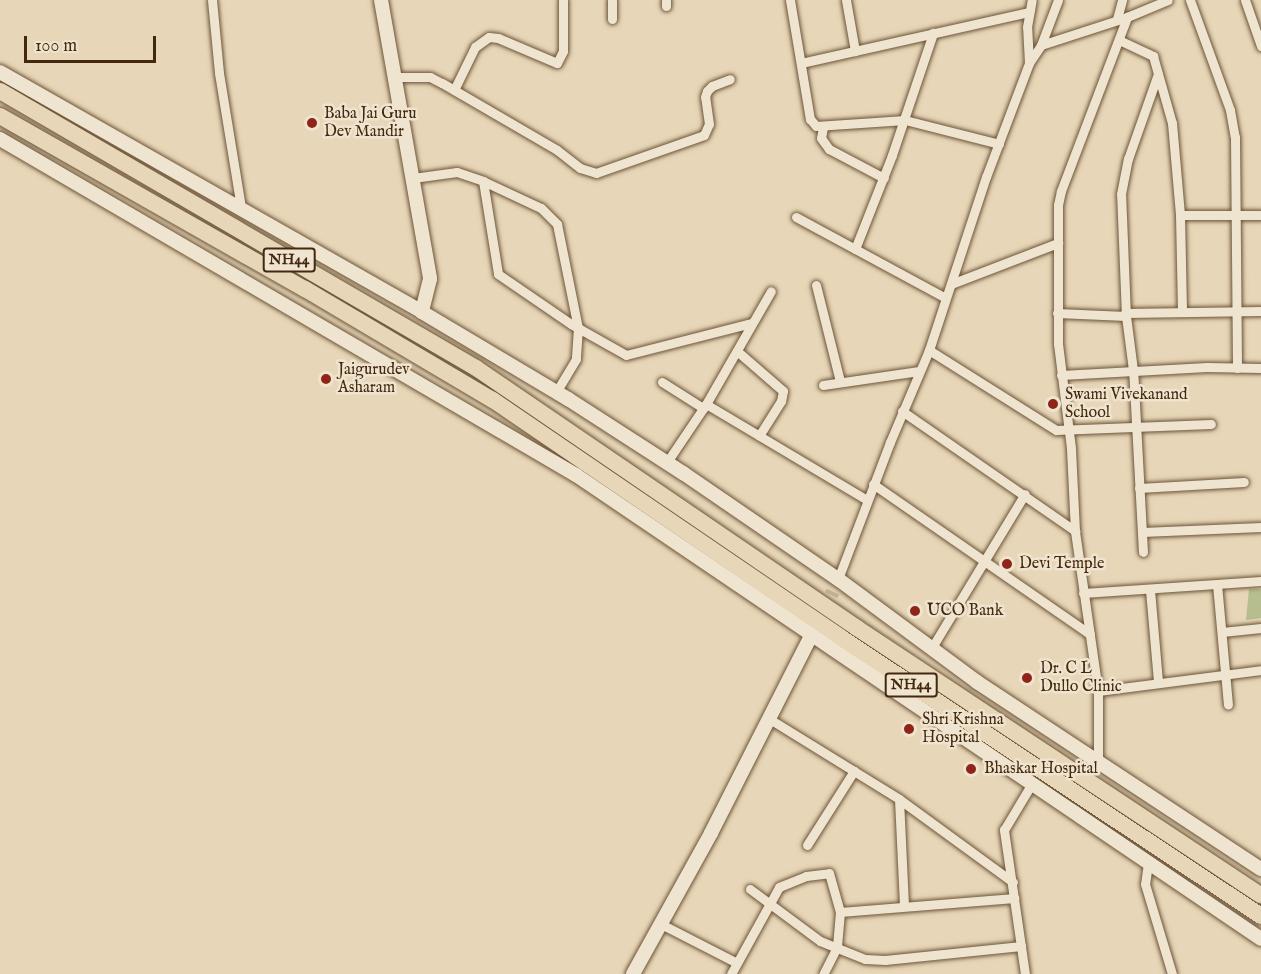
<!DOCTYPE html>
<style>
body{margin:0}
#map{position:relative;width:1261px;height:974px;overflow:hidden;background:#e7d6b7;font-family:"IM FELL English",serif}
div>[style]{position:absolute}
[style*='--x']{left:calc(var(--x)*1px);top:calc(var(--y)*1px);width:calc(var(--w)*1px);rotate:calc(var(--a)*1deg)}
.green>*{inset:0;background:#b6bd8e}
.secondary-tunnel>*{height:14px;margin-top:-7px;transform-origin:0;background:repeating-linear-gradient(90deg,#c6b395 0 14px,transparent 0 21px)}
.roads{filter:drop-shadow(0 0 2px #6d5438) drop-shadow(0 0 2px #6d5438)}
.street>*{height:9px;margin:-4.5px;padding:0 4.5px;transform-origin:4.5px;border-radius:4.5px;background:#efe4d0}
.secondary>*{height:14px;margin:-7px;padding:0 7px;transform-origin:7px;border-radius:7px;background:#efe4d0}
.highway>*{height:16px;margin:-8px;padding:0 8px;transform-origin:8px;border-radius:8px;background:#e7d6b7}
.dots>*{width:16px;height:16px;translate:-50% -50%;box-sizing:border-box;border:3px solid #efe4d0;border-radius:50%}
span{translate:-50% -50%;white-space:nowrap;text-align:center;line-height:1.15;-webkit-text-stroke:5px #efe4d0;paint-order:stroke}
.shield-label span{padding:2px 4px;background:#efe4d0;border:2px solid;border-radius:4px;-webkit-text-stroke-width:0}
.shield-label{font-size:15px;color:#44280e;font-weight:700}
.poi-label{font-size:16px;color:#44280e}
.left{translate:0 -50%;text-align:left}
.scale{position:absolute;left:24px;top:36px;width:132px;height:27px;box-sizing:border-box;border:3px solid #44280e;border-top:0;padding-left:8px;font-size:18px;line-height:21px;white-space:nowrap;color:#44280e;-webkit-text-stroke:4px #efe4d0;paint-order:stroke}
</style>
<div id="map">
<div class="green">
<div style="clip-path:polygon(1249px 589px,1261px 589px,1261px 618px,1246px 620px)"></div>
</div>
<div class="secondary-tunnel">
<div style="--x:822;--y:614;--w:25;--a:-64"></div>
</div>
<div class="roads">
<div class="street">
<div style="--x:212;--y:0;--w:73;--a:84.5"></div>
<div style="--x:219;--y:73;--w:137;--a:80.7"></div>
<div style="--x:790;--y:0;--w:121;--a:80.5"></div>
<div style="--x:810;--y:119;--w:9;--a:49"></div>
<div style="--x:816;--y:126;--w:89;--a:-3.9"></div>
<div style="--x:905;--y:120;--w:97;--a:14.3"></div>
<div style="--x:846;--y:0;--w:52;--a:80"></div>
<div style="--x:1190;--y:0;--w:117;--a:70"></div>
<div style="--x:1230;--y:110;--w:27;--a:80"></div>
<div style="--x:1235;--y:137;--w:231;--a:89.5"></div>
<div style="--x:1245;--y:0;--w:49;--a:70.8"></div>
<div style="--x:666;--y:6;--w:6;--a:-90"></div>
<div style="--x:612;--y:19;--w:19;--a:-90"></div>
<div style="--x:1117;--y:19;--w:20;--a:-75"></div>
<div style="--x:1119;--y:40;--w:38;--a:25"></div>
<div style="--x:1153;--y:56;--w:70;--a:74.2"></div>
<div style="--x:1172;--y:123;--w:92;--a:85"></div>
<div style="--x:1180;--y:215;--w:97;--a:88.8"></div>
<div style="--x:1041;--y:45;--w:90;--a:-18"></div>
<div style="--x:1127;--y:17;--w:44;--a:-22.5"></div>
<div style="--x:801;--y:63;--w:234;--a:-12.6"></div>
<div style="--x:1029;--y:63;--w:36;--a:-93"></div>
<div style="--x:1027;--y:27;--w:27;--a:-80"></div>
<div style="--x:396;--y:77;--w:34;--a:0"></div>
<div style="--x:430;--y:77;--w:13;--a:27"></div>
<div style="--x:442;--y:83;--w:133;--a:30.2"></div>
<div style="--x:557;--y:150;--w:29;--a:38"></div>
<div style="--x:580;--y:168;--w:17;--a:17"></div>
<div style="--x:596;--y:173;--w:114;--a:-19.4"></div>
<div style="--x:704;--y:135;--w:12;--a:-66"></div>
<div style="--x:709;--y:124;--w:27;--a:-98"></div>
<div style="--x:705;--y:97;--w:6;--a:-72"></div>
<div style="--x:707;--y:91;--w:7;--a:-45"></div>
<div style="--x:712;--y:86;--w:19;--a:-21"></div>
<div style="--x:454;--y:90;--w:48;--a:-64"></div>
<div style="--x:475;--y:47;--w:17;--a:-36"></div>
<div style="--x:489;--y:37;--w:9;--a:6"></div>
<div style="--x:498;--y:38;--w:64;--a:23"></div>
<div style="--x:557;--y:63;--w:13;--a:-63"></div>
<div style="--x:563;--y:51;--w:51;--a:-90"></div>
<div style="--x:823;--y:127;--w:11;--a:100"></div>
<div style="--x:821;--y:138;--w:14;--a:54"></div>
<div style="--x:829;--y:149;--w:62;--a:27.8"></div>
<div style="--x:413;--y:178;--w:44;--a:-7.8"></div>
<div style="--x:457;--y:172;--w:28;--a:19"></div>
<div style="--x:483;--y:181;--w:64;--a:25"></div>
<div style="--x:541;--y:208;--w:23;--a:45"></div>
<div style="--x:557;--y:224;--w:106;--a:78.6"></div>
<div style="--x:578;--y:328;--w:31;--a:94"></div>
<div style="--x:576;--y:359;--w:39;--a:121"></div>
<div style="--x:483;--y:181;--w:94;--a:80.8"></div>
<div style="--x:498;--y:274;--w:88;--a:34.4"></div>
<div style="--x:571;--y:324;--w:63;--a:29.4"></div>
<div style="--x:626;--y:355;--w:130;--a:-14.3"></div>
<div style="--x:1180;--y:215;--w:81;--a:0"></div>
<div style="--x:796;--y:217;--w:170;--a:28.4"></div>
<div style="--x:855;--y:249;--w:101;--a:-68.5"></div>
<div style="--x:892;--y:155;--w:129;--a:-71.4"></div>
<div style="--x:951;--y:284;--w:115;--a:-21"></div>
<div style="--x:816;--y:285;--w:99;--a:76"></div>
<div style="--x:1057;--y:313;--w:69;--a:2.5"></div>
<div style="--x:1125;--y:313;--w:136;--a:-0.8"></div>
<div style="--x:929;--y:350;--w:150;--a:32.2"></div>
<div style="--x:1056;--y:430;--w:155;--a:-2.2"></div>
<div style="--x:737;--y:351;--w:61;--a:41"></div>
<div style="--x:783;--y:391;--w:10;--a:101"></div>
<div style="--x:781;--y:401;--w:41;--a:122.2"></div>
<div style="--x:1061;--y:375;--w:146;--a:-3.1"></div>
<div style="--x:1207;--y:367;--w:54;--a:1.1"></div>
<div style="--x:662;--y:382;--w:49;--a:32.4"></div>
<div style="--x:823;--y:385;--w:97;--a:-8.3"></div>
<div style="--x:706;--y:404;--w:187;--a:30.8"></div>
<div style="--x:902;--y:411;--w:211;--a:34.7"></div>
<div style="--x:667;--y:462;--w:70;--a:-56.1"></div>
<div style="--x:706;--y:404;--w:130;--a:-60.1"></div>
<div style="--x:873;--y:484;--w:264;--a:34.7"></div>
<div style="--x:1139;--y:488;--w:105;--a:-3.3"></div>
<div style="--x:1142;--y:532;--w:119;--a:-2.4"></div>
<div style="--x:1143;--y:552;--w:182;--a:-93.1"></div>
<div style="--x:1133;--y:370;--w:54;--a:-97.4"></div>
<div style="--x:1126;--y:316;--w:122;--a:-92.3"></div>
<div style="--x:1121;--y:194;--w:36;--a:-79"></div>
<div style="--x:1128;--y:159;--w:90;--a:-70.6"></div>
<div style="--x:838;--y:579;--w:147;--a:-69.2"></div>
<div style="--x:890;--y:442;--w:100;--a:-67"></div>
<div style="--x:929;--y:350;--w:182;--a:-71.8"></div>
<div style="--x:986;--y:177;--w:122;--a:-69.3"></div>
<div style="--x:1029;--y:63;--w:22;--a:-56"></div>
<div style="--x:1041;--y:45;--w:48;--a:-69.3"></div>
<div style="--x:1217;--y:584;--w:121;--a:84.8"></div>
<div style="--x:1150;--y:590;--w:92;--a:85"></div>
<div style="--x:1083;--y:593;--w:178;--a:-3.9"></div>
<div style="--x:1222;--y:632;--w:39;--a:-6"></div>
<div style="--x:931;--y:649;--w:181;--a:-58.8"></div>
<div style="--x:1098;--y:691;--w:164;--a:-7.3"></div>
<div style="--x:768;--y:718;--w:154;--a:31.7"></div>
<div style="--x:899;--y:799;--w:141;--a:36.1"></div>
<div style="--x:1098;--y:763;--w:72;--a:-90"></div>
<div style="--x:1098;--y:691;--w:162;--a:-98.2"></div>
<div style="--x:1075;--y:531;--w:83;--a:-92.8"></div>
<div style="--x:1071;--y:448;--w:105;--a:-97.1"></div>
<div style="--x:1058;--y:344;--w:139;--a:-90"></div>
<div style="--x:1058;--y:205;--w:14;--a:-78"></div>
<div style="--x:1061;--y:191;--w:186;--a:-69.2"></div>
<div style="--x:899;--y:799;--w:107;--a:87.3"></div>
<div style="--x:807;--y:845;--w:88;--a:-57.6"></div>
<div style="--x:1148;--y:863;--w:21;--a:98"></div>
<div style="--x:1145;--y:884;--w:94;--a:73.3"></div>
<div style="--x:750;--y:889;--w:87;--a:36.6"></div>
<div style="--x:820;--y:941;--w:48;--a:21.8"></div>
<div style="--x:865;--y:959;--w:20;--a:3"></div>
<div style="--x:885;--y:960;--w:137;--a:-5.9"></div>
<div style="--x:840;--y:912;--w:175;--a:-4.6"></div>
<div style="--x:661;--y:924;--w:85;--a:27.2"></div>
<div style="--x:731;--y:974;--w:99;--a:-61.1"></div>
<div style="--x:779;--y:887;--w:29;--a:-22"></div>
<div style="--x:806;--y:876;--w:23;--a:-7"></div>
<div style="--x:829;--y:873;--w:41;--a:74.2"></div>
<div style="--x:840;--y:912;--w:35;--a:95"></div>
<div style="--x:837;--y:947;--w:30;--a:117"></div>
<div style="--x:1025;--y:974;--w:146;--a:-98.3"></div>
<div style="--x:1004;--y:830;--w:52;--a:-59"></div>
</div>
<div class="secondary">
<div style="--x:381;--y:0;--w:283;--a:80"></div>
<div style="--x:430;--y:279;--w:34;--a:104"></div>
<div style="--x:0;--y:72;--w:485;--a:29.6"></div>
<div style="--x:422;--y:312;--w:170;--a:30.8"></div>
<div style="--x:568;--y:399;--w:137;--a:32.8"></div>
<div style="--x:683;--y:473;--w:188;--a:34.4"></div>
<div style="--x:838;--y:579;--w:173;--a:36.5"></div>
<div style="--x:977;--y:682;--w:340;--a:33.4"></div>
<div style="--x:0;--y:139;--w:667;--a:30.26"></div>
<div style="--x:576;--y:475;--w:827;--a:34.11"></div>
<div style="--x:633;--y:974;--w:161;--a:-61"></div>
<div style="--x:711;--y:833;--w:225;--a:-63.1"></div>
</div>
<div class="highway">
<div style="--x:0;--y:91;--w:551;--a:30.2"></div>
<div style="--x:476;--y:368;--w:461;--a:34.3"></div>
<div style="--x:857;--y:628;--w:484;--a:33.5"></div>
<div style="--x:0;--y:116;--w:351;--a:29.6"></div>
<div style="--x:305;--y:289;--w:218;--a:30.6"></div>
<div style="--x:493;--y:400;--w:420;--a:34.3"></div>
<div style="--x:840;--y:637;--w:505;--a:33.53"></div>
</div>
</div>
<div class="dots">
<div style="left:312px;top:123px;background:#8f2418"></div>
<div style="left:326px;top:379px;background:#8f2418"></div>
<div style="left:1053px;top:404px;background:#8f2418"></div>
<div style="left:1007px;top:564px;background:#8f2418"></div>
<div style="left:915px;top:611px;background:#8f2418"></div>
<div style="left:1027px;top:678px;background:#8f2418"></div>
<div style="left:909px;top:729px;background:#8f2418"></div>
<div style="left:971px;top:769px;background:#8f2418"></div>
</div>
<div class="shield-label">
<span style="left:289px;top:260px">NH44</span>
<span style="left:911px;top:685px">NH44</span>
</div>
<div class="poi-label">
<span class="left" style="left:324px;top:123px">Baba Jai Guru<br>Dev Mandir</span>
<span class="left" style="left:338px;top:379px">Jaigurudev<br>Asharam</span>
<span class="left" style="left:1065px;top:404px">Swami Vivekanand<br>School</span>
<span class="left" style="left:1019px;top:564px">Devi Temple</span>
<span class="left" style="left:927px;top:611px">UCO Bank</span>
<span class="left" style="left:1040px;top:678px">Dr. C L<br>Dullo Clinic</span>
<span class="left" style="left:922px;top:729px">Shri Krishna<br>Hospital</span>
<span class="left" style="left:984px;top:769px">Bhaskar Hospital</span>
</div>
<div class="scale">100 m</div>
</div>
